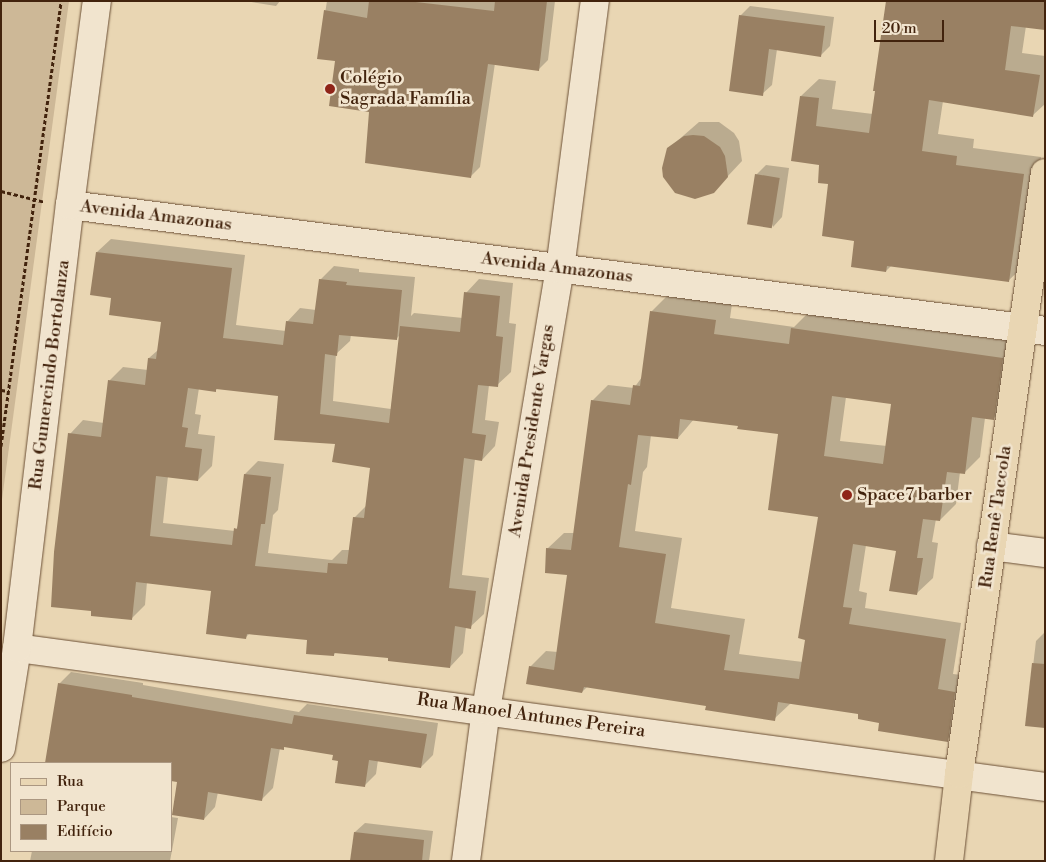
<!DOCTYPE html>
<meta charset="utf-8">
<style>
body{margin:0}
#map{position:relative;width:1046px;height:862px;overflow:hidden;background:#e9d6b3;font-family:"Libre Bodoni",serif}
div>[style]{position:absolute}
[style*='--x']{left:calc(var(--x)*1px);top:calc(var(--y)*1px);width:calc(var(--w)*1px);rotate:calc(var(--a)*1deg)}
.green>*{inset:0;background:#cdb897}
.shadow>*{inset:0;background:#0003}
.building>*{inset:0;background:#998063;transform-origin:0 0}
.path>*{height:3px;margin-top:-1.5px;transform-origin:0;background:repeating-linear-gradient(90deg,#42230d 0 4px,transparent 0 6.5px)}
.roads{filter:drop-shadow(0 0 1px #6c5036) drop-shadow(0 0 1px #6c5036)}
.minor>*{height:28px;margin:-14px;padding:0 14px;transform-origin:14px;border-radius:14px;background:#f1e4ce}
.major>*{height:28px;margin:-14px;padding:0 14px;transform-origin:14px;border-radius:14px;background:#e9d6b3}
.dots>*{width:14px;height:14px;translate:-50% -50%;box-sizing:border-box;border:2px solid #f1e4ce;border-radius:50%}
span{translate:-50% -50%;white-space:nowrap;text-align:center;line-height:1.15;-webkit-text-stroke:5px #f1e4ce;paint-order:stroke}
.poi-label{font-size:18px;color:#42230d}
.left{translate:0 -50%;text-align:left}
.street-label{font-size:18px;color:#42230d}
.frame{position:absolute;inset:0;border:2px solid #42230d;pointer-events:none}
.legend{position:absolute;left:10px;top:762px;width:162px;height:90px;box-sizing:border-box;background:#f1e4ce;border:1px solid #ab9781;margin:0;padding:6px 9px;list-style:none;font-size:15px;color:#42230d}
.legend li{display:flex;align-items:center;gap:10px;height:25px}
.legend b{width:25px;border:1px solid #ab9781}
.scale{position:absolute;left:874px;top:20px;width:70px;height:22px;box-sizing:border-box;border:2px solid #42230d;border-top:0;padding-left:6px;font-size:15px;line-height:18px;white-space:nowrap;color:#42230d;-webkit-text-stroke:4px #f1e4ce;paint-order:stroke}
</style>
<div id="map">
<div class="green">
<div style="clip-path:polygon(1px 1px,69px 1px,1px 507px)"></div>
</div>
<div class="shadow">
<div style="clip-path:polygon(245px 1px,280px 1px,276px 6px)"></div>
<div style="clip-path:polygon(327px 1px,555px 1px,548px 60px,538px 70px,495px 63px,480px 167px,471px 176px,371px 111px,336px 60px,318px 58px)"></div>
<div style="clip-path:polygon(887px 1px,1026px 26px,1022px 53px,1045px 56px,1045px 104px,1033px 115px,943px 101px,938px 134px,974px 139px,973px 148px,1041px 157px,1026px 264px,1008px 281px,892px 265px,886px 271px,856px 239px,829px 183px,821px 163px,801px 96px,819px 79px,836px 81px,832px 109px,873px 114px)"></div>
<div style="clip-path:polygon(750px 6px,834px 17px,830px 46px,821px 55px,777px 49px,772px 85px,762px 94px,740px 16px)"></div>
<div style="clip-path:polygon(699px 122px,719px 122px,734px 133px,739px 141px,742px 161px,713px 192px,668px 149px)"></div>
<div style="clip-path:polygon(766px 165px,789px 168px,782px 217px,773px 227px,756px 175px)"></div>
<div style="clip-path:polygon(evenodd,111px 239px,245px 255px,236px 325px,286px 331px,287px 322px,300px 308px,316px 310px,320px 280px,334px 266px,359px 269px,359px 272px,415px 277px,411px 316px,414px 313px,463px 318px,466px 293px,479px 279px,513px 283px,509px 323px,516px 324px,511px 372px,497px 385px,489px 385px,485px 420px,499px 422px,495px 446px,482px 460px,475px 459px,462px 575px,489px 578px,484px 614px,470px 627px,466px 627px,463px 653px,450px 667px,390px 657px,336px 652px,334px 655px,309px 639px,250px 633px,246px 637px,212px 590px,147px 582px,145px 605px,131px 619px,93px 610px,70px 434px,83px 420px,104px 423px,110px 380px,123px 367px,148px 370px,149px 358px,158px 350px,163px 321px,112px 297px,97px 252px,111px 239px,351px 335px,396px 339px,400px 335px,391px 409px,333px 401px,336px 354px,350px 341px,351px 335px,111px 239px,199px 388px,216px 390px,218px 388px,279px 395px,336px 443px,371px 467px,367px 505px,354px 518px,350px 550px,342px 550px,332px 560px,268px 553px,273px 515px,278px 510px,284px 464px,258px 461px,245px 474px,238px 526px,235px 531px,163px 523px,168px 476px,198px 480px,212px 466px,215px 436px,198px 434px,201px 415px,195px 414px,199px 388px)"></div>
<div style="clip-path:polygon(evenodd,667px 296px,732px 304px,730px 318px,794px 327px,809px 312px,1018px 342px,1010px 403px,993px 419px,985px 418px,980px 457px,964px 473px,960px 472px,956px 504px,940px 520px,936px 519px,932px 542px,938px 543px,933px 578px,916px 594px,897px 550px,866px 545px,859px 591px,867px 593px,865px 608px,961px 623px,953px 674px,970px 676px,963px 724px,947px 740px,880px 722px,860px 713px,791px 703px,774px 719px,708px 705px,588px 686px,582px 692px,530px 667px,546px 651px,558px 652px,569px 574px,547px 549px,564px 533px,574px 533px,592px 401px,608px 385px,634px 388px,642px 377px,651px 312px,667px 296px,846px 397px,892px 403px,887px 446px,840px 441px,846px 397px,667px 296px,694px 419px,739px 425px,779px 433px,820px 516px,803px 662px,739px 654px,745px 619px,671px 608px,682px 538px,635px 531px,643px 472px,647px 467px,651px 435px,678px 438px,694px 419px)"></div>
<div style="clip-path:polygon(1045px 632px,1045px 727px,1026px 725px,1036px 641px)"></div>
<div style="clip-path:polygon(71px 672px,143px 683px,143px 685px,299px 712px,307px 704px,438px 723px,433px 755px,421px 767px,378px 760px,376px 774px,364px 786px,334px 754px,286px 746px,280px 748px,273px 788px,262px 799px,218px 792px,215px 807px,204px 819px,179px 781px,171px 763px,47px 763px,59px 684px)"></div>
<div style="clip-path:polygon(171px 817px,178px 818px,170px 861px,30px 861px,32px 851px,171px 851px)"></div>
<div style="clip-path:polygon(365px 823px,433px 831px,429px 861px,351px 861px,355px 832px)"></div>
</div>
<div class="building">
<div style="clip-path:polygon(369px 1px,407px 1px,494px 11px,495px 1px,547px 1px,539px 71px,488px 64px,471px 178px,365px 163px,369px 112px,329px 106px,335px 61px,317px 59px,324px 10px,367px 18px)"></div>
<div style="clip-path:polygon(886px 1px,1045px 1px,1045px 30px,1011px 26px,1005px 70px,1040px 75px,1033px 117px,929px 100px,922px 151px,957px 156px,956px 165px,1024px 174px,1009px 282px,887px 266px,886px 272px,851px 267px,854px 241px,822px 236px,828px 184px,818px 183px,819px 165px,791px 161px,800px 96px,819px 98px,816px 126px,869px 133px,875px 91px,873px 91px)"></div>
<div style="clip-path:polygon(739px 15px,825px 26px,821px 57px,769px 49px,763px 96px,729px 91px)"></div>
<div style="clip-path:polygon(693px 135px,704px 136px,720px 147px,725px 156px,728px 177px,714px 193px,695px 199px,675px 193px,663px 177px,662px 168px,667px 148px,684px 136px)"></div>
<div style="left:755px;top:174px;width:25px;height:51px;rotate:9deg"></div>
<div style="clip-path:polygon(evenodd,96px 252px,232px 268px,223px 338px,283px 345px,286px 321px,313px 324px,319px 279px,347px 282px,346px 285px,402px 290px,397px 340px,339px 335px,337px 356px,325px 354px,320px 414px,389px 423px,400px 326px,460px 332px,464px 292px,500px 296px,496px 336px,503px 337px,498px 387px,478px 385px,472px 433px,486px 435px,482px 461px,464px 458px,449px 588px,476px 591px,471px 629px,455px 626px,450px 668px,388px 661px,388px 658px,334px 653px,334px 656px,306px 654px,307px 640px,247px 634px,246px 639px,206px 634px,211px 591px,136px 582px,132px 620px,91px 616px,91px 611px,51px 607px,54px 552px,68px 433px,101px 437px,108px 380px,145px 385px,148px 358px,156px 359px,161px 322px,109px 315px,111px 298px,90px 295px,96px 252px,188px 388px,216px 392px,216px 389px,278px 396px,274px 440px,335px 444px,332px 462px,370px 468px,364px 518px,353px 517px,347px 564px,328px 563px,327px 573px,255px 566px,261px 524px,265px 524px,271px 477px,244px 474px,237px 529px,234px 528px,232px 545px,150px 536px,156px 476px,198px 481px,202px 449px,185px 447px,188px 428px,182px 427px,188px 388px)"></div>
<div style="clip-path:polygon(evenodd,650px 311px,716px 320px,714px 334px,789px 344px,791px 328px,1003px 358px,994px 420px,972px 417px,965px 474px,947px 472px,940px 521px,923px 519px,917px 558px,923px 558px,917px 595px,889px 591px,896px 551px,853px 544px,843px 607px,852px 608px,849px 624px,946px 639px,938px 689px,955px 692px,948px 742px,878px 731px,879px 723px,858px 719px,858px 714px,778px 702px,775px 721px,705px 710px,706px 706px,584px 687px,582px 693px,526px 684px,529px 666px,554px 670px,567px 575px,545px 573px,546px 548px,571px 550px,591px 400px,630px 405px,633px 385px,640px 386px,650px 311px,832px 396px,891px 404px,883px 464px,824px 456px,832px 396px,650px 311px,680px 419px,738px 426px,737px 429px,778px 434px,768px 510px,818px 517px,798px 638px,805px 640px,799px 679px,724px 670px,730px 635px,655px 623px,666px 554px,619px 547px,628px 484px,631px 485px,638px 435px,678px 439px,680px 419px)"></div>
<div style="clip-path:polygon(1032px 663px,1045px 664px,1045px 728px,1025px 726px)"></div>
<div style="clip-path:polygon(58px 683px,132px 695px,132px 697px,292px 724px,294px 715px,427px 734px,421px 768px,369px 760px,365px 787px,335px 783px,338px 761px,332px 760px,333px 755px,284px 747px,284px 750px,271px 748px,262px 801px,208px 792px,204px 820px,172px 815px,177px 782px,171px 781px,171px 763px,45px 763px)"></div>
<div style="clip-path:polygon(354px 832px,424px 840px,422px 861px,350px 861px)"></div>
</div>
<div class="path">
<div style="--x:1;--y:191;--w:45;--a:14"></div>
<div style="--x:1;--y:390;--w:8;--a:7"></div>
<div style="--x:1;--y:446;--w:449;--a:-82.3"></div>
</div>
<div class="roads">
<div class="minor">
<div style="--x:70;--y:205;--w:983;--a:7.36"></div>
<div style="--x:991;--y:546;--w:54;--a:7.4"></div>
<div style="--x:17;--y:648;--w:1037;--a:7.7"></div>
<div style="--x:1;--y:748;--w:101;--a:-80.9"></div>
<div style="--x:17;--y:648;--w:446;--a:-83.2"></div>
<div style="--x:70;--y:205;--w:206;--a:-82.5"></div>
<div style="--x:466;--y:861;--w:152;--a:-82.5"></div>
<div style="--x:486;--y:710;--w:447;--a:-80.5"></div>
<div style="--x:560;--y:269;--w:270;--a:-82.6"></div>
</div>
<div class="major">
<div style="--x:949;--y:861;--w:88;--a:-83.4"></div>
<div style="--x:959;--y:774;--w:607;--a:-81.86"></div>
</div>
</div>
<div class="dots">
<div style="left:330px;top:89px;background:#8f2418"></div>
<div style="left:847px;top:495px;background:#8f2418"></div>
</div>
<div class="poi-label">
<span class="left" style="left:340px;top:89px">Colégio<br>Sagrada Família</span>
<span class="left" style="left:857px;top:495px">Space7 barber</span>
</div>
<div class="street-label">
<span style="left:156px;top:216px;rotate:7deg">Avenida Amazonas</span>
<span style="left:557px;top:268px;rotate:7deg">Avenida Amazonas</span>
<span style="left:50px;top:375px;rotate:-83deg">Rua Gumercindo Bortolanza</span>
<span style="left:532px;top:431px;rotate:-81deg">Avenida Presidente Vargas</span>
<span style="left:996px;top:517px;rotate:-82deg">Rua Renê Taccola</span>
<span style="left:531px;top:716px;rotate:8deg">Rua Manoel Antunes Pereira</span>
</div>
<div class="frame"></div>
<ul class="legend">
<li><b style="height:6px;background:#e9d6b3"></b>Rua</li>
<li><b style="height:14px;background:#cdb897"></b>Parque</li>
<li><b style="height:14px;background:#998063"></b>Edifício</li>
</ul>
<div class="scale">20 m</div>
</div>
